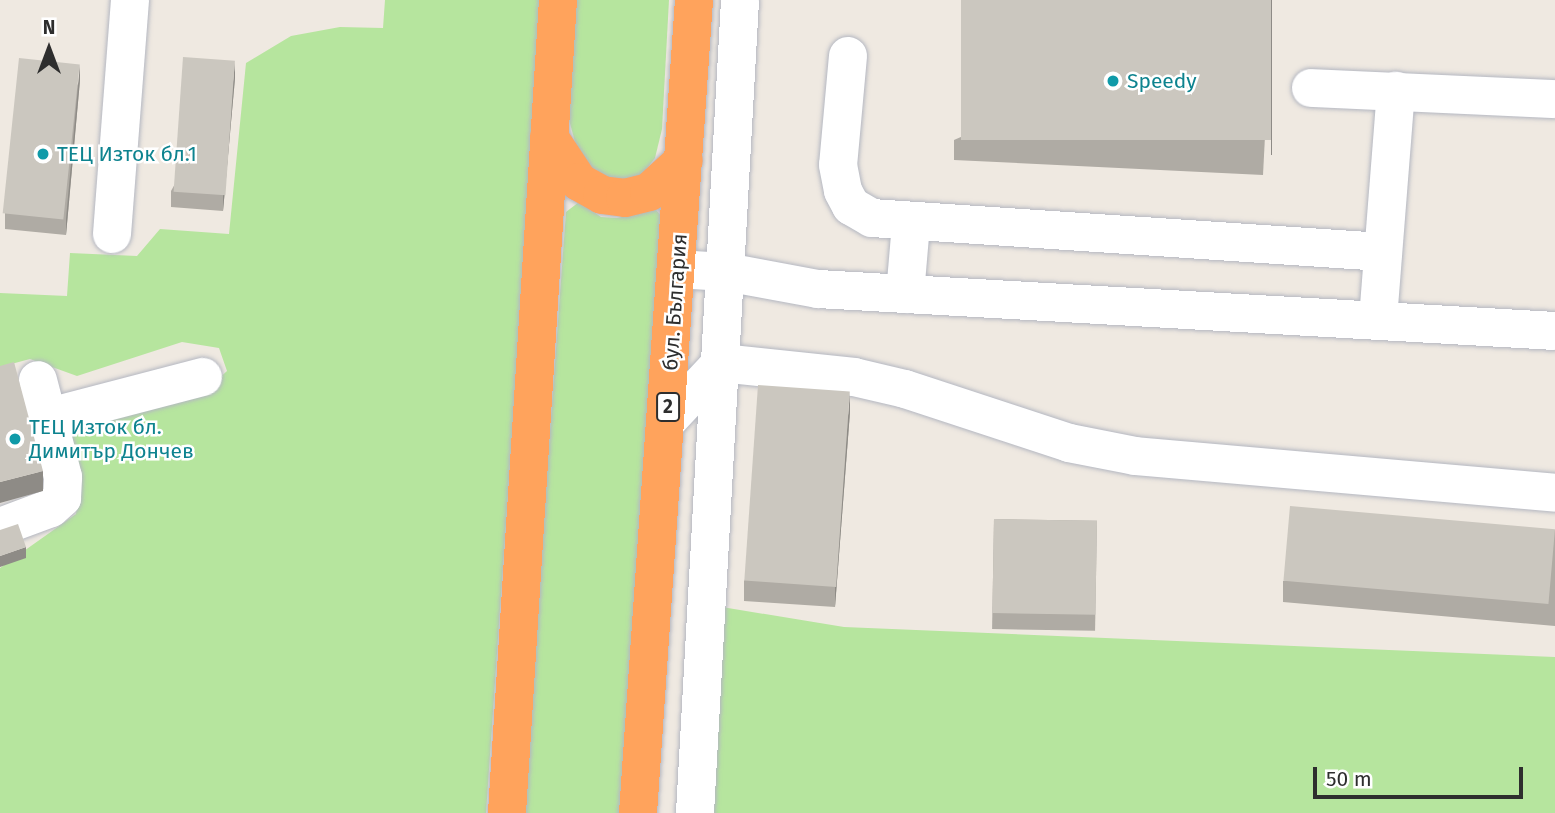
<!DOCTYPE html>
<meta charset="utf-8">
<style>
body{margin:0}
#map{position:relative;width:1555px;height:813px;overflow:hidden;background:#efe9e1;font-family:"Fira Sans",sans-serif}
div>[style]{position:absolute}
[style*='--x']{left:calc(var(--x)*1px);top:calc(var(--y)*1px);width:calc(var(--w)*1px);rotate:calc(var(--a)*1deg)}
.green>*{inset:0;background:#b6e59e}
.roads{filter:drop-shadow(0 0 2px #b4b7c1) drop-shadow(0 0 2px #b4b7c1)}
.minor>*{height:38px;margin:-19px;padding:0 19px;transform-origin:19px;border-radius:19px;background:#fff}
.highway>*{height:38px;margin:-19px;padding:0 19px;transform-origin:19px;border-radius:19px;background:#ffa35c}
.wall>*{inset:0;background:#afaba4;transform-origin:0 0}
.shaded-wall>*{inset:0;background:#8e8b86;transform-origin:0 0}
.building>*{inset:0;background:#cbc7bf;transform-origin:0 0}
.dots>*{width:19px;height:19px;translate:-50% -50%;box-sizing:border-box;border:4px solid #fff;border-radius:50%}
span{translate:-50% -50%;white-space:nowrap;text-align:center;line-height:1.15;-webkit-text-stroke:5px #fff;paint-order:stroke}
.shield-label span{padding:2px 5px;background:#fff;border:2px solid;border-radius:5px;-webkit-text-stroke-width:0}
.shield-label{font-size:19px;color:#2e2e2e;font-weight:700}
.culture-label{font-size:21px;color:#0d838f}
.left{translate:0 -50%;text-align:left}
.street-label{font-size:21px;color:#2e2e2e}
.north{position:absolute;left:14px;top:14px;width:70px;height:70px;-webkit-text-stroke:5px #fff;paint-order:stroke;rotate:0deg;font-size:19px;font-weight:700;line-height:28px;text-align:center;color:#2e2e2e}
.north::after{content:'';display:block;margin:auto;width:24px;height:32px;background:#2e2e2e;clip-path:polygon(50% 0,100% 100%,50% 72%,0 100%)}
.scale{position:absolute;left:1313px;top:767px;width:210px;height:32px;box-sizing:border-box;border:4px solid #2e2e2e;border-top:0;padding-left:9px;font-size:21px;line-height:24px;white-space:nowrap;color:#2e2e2e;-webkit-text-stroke:5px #fff;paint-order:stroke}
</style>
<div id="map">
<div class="green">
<div style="clip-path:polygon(385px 0,542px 0,486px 813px,0 813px,0 568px,76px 514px,81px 476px,69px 430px,204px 392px,227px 371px,219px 348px,182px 342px,77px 376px,30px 359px,0 367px,0 293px,67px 296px,70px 253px,137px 256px,160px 229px,229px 234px,246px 63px,291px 36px,340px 27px,383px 28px)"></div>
<div style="clip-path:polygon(574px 0,669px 0,662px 129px,655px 158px,641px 176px,617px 182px,580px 161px,567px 112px)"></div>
<div style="clip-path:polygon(579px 202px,601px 217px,617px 218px,656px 210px,663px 218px,621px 813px,522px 813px,566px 212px)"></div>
<div style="clip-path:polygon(722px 607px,844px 627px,1555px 657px,1555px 813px,714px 813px)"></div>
</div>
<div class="roads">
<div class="minor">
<div style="--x:848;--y:56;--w:109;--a:95.2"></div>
<div style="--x:838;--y:165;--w:26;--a:79"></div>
<div style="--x:843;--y:191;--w:17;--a:62"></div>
<div style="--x:851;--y:206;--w:24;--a:30"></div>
<div style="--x:872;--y:218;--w:512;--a:3.81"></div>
<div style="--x:1311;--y:88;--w:244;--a:2.6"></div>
<div style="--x:112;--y:234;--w:235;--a:-85.6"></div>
<div style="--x:676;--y:269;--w:50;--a:3.4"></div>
<div style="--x:726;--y:272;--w:94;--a:10.5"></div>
<div style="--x:818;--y:289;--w:738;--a:3.26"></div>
<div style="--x:905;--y:294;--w:70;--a:-85.1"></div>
<div style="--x:1378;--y:319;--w:229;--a:-85.5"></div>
<div style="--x:49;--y:417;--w:159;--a:-14.6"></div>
<div style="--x:667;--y:421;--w:79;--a:-47"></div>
<div style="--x:721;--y:363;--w:134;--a:6"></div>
<div style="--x:854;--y:377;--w:52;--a:13.2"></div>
<div style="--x:905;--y:389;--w:173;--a:18.2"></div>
<div style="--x:1069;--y:443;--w:67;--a:11.1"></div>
<div style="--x:1135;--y:456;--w:422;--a:5"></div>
<div style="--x:0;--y:527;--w:54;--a:-20.4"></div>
<div style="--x:51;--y:508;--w:15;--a:-42"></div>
<div style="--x:62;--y:498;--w:21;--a:-87"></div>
<div style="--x:63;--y:477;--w:100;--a:-104.5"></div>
<div style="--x:695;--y:813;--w:814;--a:-86.83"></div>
</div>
<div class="highway">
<div style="--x:549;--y:137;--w:54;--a:56.3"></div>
<div style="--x:579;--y:182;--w:26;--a:29"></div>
<div style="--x:602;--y:195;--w:23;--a:7"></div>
<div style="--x:625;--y:198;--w:25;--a:-14"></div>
<div style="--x:649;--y:192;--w:47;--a:-42.4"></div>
<div style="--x:507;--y:813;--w:815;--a:-86.41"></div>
<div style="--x:638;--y:813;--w:815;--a:-86.06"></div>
</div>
</div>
<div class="wall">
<div style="clip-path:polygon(1272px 0,1263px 175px,954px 160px,954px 140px)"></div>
<div style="clip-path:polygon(235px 78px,223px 211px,171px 207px,171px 191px)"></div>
<div style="clip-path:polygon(80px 80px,66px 235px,5px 229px,5px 213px)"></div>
<div style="clip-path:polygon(850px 412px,835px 607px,744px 601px,744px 581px)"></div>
<div style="left:994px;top:519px;width:103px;height:110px;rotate:1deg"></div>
<div style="clip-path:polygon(1555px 530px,1555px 626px,1283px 602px,1283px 581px)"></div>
</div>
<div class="shaded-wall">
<div style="left:1271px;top:0;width:1px;height:155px"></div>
<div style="clip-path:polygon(235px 61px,235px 78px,223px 211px,223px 195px)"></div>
<div style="clip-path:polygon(80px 64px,80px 80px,66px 235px,66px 219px)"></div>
<div style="clip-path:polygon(850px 392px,850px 412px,835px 607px,835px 587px)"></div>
<div style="clip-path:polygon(43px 471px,43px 491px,0 503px,0 482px)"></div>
<div style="clip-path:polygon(26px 547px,26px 558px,0 567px,0 556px)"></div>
</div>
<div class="building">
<div style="left:961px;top:0;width:310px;height:140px"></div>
<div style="left:183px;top:57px;width:52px;height:135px;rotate:4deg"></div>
<div style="left:19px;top:58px;width:61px;height:156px;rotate:6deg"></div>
<div style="clip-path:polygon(14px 362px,43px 471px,0 482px,0 366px)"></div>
<div style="left:758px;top:385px;width:92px;height:196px;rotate:4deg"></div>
<div style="left:1290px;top:506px;width:266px;height:75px;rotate:5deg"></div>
<div style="left:994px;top:519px;width:103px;height:94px;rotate:1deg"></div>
<div style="clip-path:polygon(18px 524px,26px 547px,0 556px,0 530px)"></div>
</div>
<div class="dots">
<div style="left:1113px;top:81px;background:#0f9aa8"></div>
<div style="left:43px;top:154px;background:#0f9aa8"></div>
<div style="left:15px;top:439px;background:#0f9aa8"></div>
</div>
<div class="shield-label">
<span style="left:668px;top:407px">2</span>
</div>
<div class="culture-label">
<span class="left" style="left:1127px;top:81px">Speedy</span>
<span class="left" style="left:57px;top:154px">ТЕЦ Изток бл.1</span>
<span class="left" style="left:29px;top:439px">ТЕЦ Изток бл.<br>Димитър Дончев</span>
</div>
<div class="street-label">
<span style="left:675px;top:302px;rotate:-86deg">бул. България</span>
</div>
<div class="north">N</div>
<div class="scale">50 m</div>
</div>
